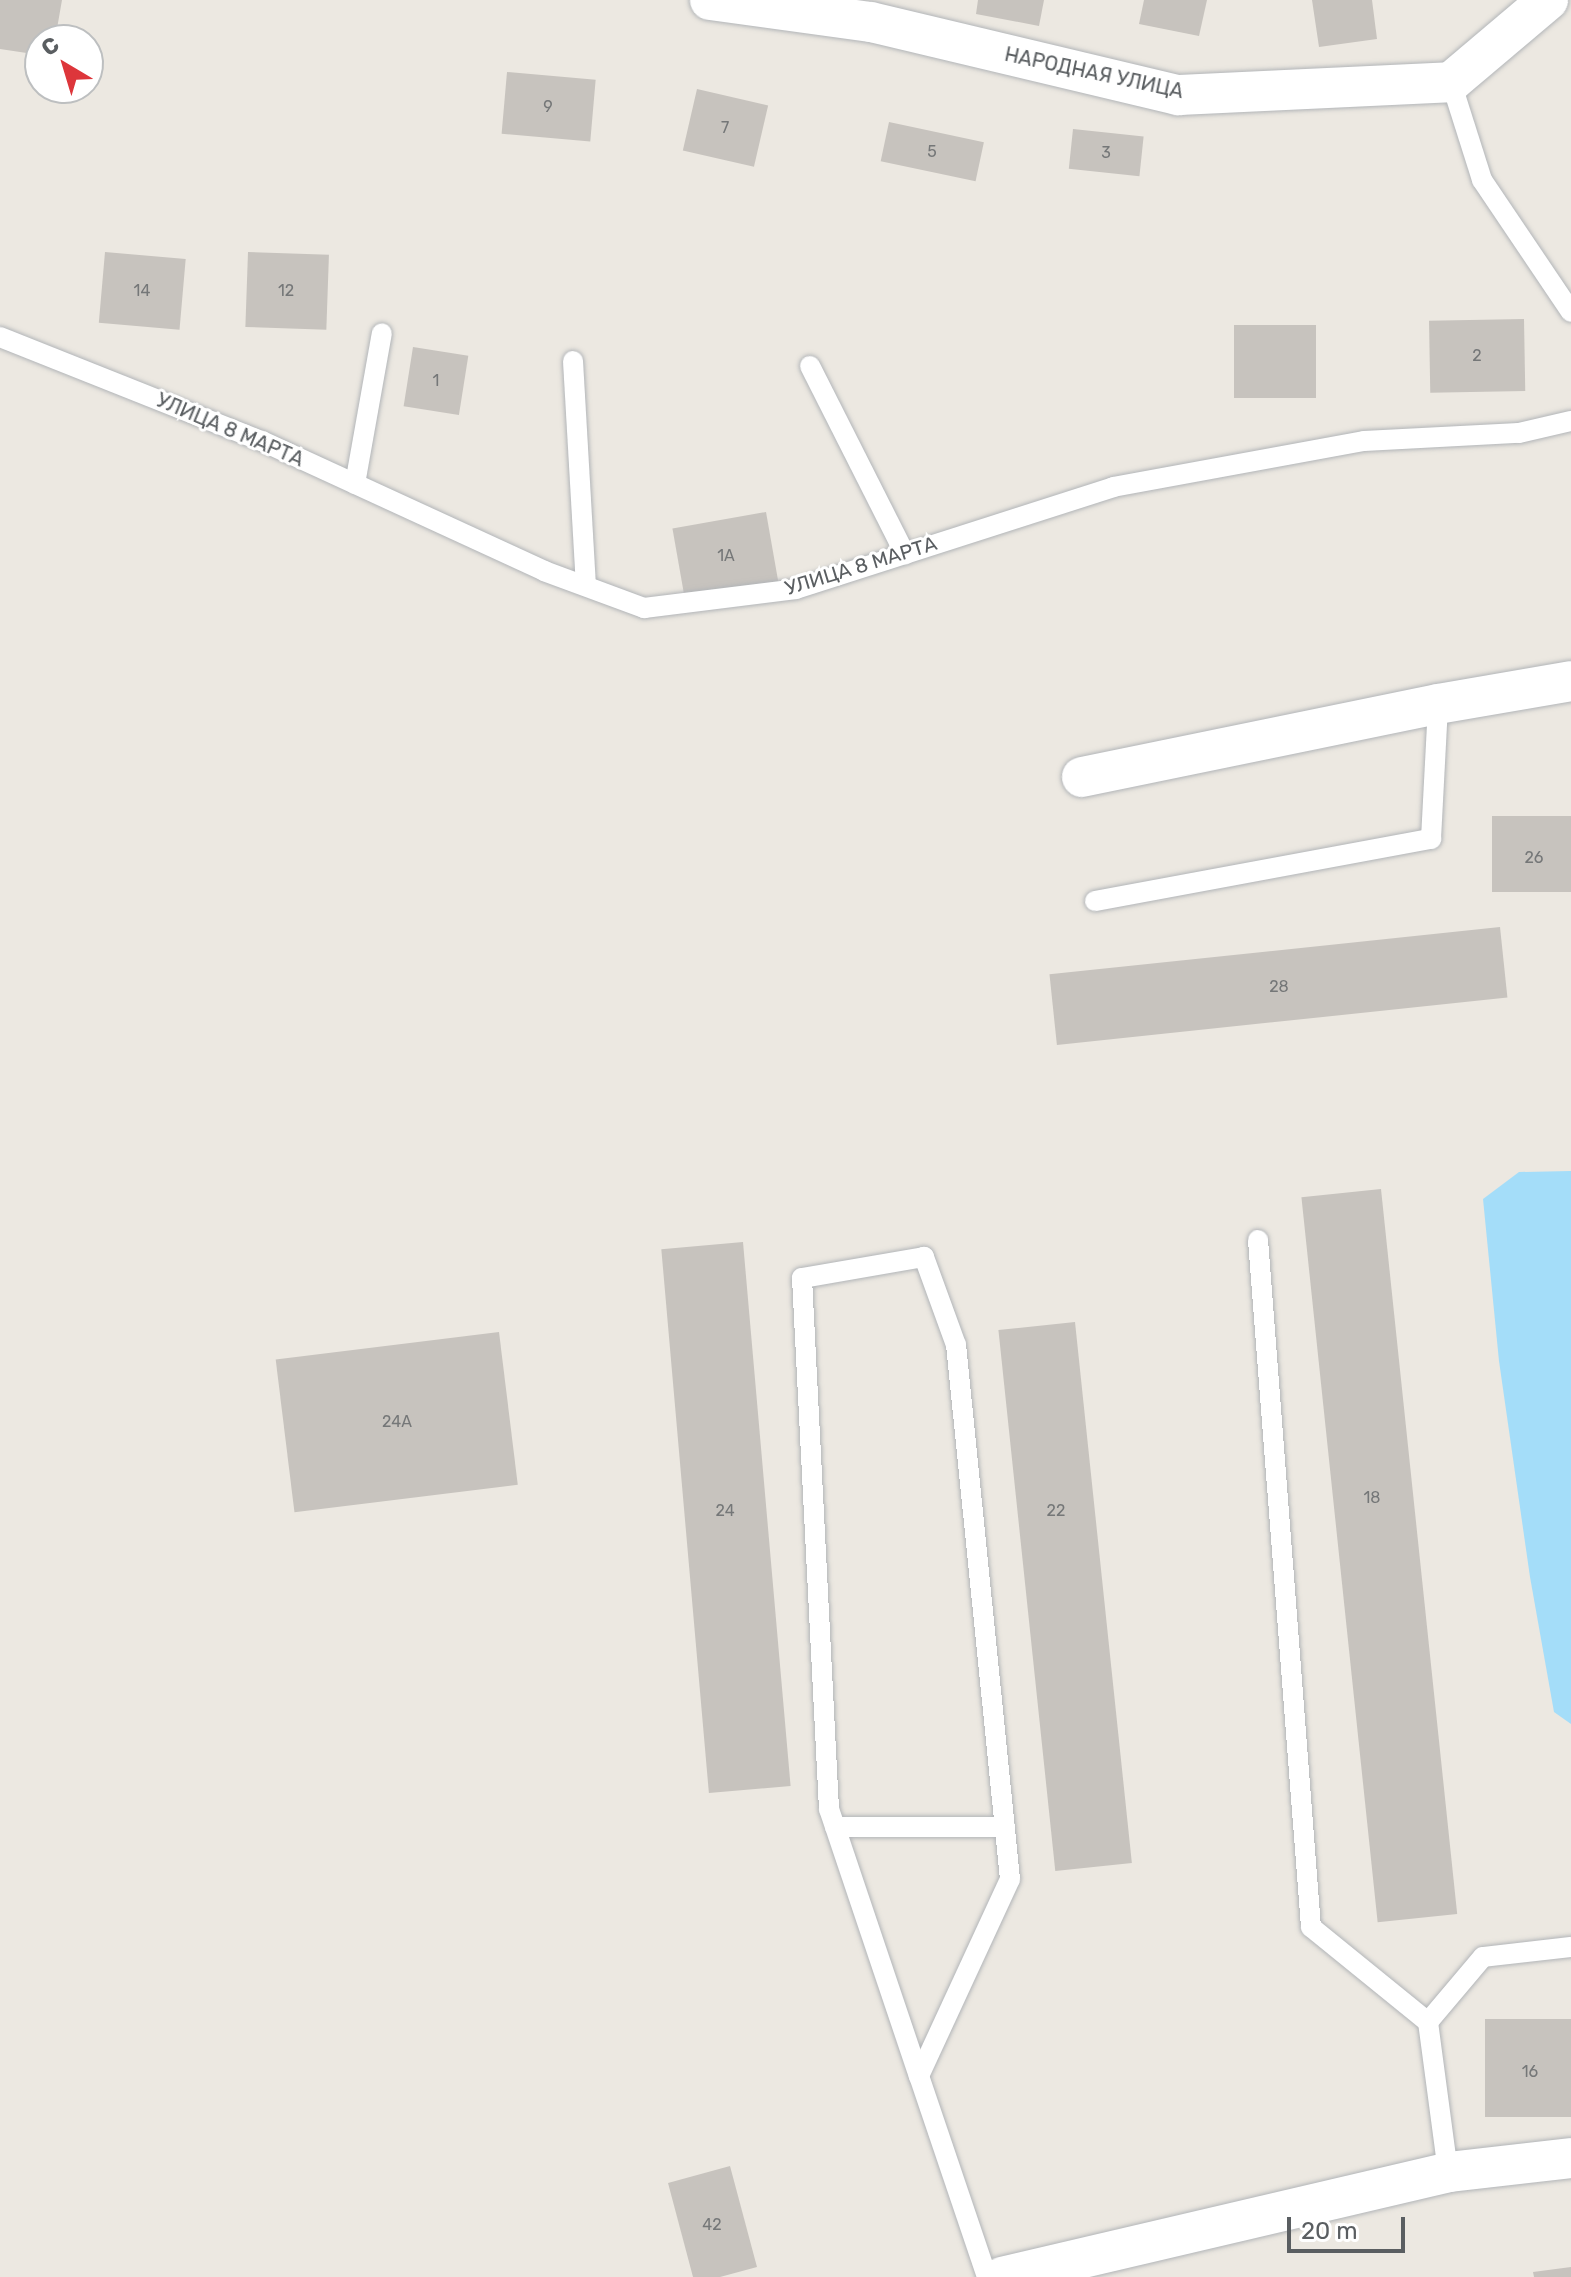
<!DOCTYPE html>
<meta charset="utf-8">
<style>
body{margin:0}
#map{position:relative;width:1571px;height:2277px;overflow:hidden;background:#ece8e1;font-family:Rubik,sans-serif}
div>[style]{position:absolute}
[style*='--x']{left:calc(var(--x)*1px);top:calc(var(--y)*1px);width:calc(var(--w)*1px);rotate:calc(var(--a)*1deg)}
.water>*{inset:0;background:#a4ddf9}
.building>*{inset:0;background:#c7c3be;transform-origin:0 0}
.roads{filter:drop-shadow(0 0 2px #b2b5b8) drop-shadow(0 0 2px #b2b5b8)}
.lane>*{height:20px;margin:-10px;padding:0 10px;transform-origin:10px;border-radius:10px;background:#fff}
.street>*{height:40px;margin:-20px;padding:0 20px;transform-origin:20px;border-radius:20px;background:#fff}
span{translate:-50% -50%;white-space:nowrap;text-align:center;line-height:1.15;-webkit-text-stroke:6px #fff;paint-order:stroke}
.number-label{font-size:16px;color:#757778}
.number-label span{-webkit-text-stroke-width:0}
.street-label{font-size:20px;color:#5a5e61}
.north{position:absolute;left:24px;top:24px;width:80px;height:80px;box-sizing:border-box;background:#fff;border:2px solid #bdbfc0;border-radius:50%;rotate:322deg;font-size:22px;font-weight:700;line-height:32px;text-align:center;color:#5a5e61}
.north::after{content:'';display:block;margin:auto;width:28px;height:36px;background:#dd363b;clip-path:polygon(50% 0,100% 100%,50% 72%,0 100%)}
.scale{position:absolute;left:1287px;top:2217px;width:118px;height:36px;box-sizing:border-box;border:4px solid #5a5e61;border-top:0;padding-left:10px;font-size:24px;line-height:28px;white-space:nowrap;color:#5a5e61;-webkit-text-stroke:6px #fff;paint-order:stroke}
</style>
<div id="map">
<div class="water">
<div style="clip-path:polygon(1571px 1171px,1571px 1724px,1554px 1712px,1530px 1577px,1499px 1361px,1483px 1199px,1519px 1172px)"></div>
</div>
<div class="building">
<div style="clip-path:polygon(0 0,62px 0,55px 40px,40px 40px,40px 55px,0 49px)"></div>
<div style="clip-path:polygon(978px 0,1044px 0,1039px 26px,976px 14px)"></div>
<div style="clip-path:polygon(1144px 0,1207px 0,1199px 36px,1139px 24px)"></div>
<div style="clip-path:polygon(1312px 0,1372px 0,1377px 39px,1319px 47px)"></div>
<div style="left:507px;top:72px;width:89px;height:62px;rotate:5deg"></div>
<div style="left:697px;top:89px;width:73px;height:63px;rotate:13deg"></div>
<div style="left:889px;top:122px;width:97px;height:40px;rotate:12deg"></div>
<div style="left:1073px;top:129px;width:71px;height:40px;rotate:6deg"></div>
<div style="left:105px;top:252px;width:81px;height:71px;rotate:5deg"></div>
<div style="left:248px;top:252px;width:81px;height:75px;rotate:2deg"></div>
<div style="left:1524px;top:319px;width:72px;height:95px;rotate:89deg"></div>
<div style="left:1234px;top:325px;width:82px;height:73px"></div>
<div style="left:413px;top:347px;width:56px;height:60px;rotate:9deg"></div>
<div style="left:766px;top:512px;width:71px;height:95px;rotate:80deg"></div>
<div style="left:1571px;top:816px;width:76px;height:79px;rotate:90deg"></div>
<div style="left:1500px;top:927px;width:71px;height:453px;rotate:84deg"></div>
<div style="left:1381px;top:1189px;width:729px;height:80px;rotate:84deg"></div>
<div style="left:743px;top:1242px;width:546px;height:82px;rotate:85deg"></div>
<div style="left:1075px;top:1322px;width:544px;height:77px;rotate:84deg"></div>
<div style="left:499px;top:1332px;width:154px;height:225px;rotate:83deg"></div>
<div style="left:1571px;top:2019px;width:98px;height:86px;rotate:90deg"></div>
<div style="clip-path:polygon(730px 2166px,757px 2267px,720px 2277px,693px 2277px,668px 2183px)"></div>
<div style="clip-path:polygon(1571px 2267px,1571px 2277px,1534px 2277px,1533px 2272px)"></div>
</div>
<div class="roads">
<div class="lane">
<div style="--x:1451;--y:82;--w:103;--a:72.4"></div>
<div style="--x:1482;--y:180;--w:159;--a:56"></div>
<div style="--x:0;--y:337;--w:282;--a:21.7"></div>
<div style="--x:262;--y:441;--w:311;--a:24.7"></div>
<div style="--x:544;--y:571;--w:107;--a:20.3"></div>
<div style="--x:644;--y:608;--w:153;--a:-7.1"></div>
<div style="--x:796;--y:589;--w:333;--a:-17.8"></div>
<div style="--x:1113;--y:487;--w:255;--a:-10.4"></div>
<div style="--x:1364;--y:441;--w:155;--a:-3"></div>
<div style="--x:1519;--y:433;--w:53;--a:-13"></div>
<div style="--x:573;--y:361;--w:225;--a:86.7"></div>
<div style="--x:810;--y:366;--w:211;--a:63.2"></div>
<div style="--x:355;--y:484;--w:153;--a:-79.9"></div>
<div style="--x:1095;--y:901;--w:342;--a:-10.5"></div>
<div style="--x:1431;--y:839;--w:135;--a:-87"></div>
<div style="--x:1258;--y:1240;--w:689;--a:85.59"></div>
<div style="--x:1311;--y:1927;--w:151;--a:39.1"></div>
<div style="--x:1428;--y:2022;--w:151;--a:82.4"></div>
<div style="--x:835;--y:1827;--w:170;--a:0"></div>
<div style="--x:1428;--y:2022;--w:85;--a:-49.8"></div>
<div style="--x:1483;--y:1957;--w:89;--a:-6.5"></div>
<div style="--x:919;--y:2076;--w:217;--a:-65.2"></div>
<div style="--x:1010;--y:1879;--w:537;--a:-95.77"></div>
<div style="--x:956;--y:1345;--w:94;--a:-110"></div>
<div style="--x:924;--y:1257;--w:124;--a:170.2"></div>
<div style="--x:802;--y:1278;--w:532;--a:87.09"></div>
<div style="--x:829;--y:1809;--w:282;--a:71.4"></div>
<div style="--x:919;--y:2076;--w:212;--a:71.3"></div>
</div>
<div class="street">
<div style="--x:710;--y:0;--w:162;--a:7.8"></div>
<div style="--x:871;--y:22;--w:316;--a:13.4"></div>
<div style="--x:1178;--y:95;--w:273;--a:-2.7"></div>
<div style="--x:1451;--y:82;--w:127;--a:-40.2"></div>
<div style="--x:1082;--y:777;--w:363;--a:-11.6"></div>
<div style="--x:1438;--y:704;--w:135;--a:-9.8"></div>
<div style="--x:1002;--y:2277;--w:458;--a:-13.2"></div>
<div style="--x:1448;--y:2172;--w:124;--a:-6.5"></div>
</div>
</div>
<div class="number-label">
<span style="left:548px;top:107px">9</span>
<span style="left:725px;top:128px">7</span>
<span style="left:932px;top:152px">5</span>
<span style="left:1106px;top:153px">3</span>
<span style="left:142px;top:291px">14</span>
<span style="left:286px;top:291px">12</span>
<span style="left:1477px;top:356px">2</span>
<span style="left:436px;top:381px">1</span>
<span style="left:726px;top:556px">1А</span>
<span style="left:1534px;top:858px">26</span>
<span style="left:1279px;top:987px">28</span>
<span style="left:397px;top:1422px">24А</span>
<span style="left:1372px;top:1498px">18</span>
<span style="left:725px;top:1511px">24</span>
<span style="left:1056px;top:1511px">22</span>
<span style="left:1530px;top:2072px">16</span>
<span style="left:712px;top:2225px">42</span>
</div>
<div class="street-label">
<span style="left:1094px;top:73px;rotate:12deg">НАРОДНАЯ УЛИЦА</span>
<span style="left:230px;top:430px;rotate:23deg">УЛИЦА 8 МАРТА</span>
<span style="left:861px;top:566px;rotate:-17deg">УЛИЦА 8 МАРТА</span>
</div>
<div class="north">С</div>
<div class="scale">20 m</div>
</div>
